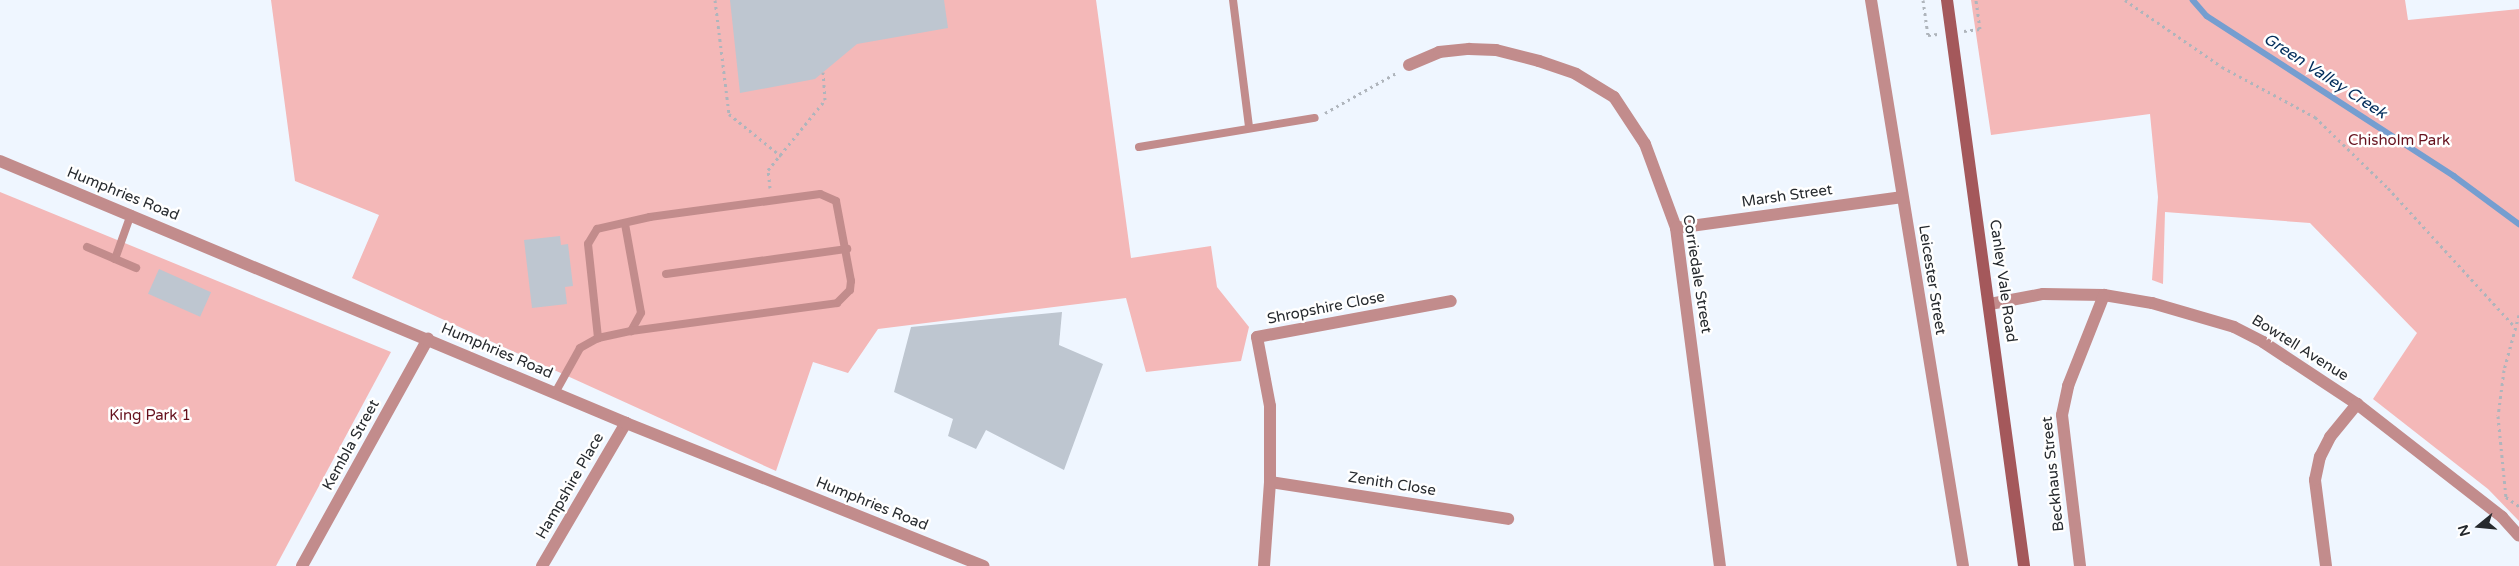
<!DOCTYPE html>
<style>
body{margin:0}
#map{position:relative;width:2519px;height:566px;overflow:hidden;background:#eff6ff;font-family:"Varela Round",sans-serif}
div>[style]{position:absolute}
[style*='--x']{left:calc(var(--x)*1px);top:calc(var(--y)*1px);width:calc(var(--w)*1px);rotate:calc(var(--a)*1deg)}
.green>*{inset:0;background:#f4b8b8}
.stream>*{height:5.5px;margin:-2.75px;padding:0 2.75px;transform-origin:2.75px;border-radius:2.75px;background:#759ed0}
.building>*{inset:0;background:#bec6d0;transform-origin:0 0}
.path>*{height:3px;margin-top:-1.5px;transform-origin:0;background:repeating-linear-gradient(90deg,#afb5bc 0 2.5px,transparent 0 6.5px)}
.service>*{height:8px;margin:-4px;padding:0 4px;transform-origin:4px;border-radius:4px;background:#c28c8c}
.minor>*{height:12px;margin:-6px;padding:0 6px;transform-origin:6px;border-radius:6px;background:#c28c8c}
.tertiary>*{height:12px;margin:-6px;padding:0 6px;transform-origin:6px;border-radius:6px;background:#c28c8c}
.secondary>*{height:12px;margin:-6px;padding:0 6px;transform-origin:6px;border-radius:6px;background:#a4585b}
span{translate:-50% -50%;white-space:nowrap;text-align:center;line-height:1.15;-webkit-text-stroke:5px #fff;paint-order:stroke}
.park-label{font-size:15px;color:#66121e}
.street-label{font-size:15px;color:#262a2e}
.water-label{font-size:16px;color:#022d5b;font-style:italic}
.north{position:absolute;left:2454px;top:501px;width:50px;height:50px;-webkit-text-stroke:4px #fff;paint-order:stroke;rotate:253deg;font-size:14px;font-weight:700;line-height:20px;text-align:center;color:#262a2e}
.north::after{content:'';display:block;margin:auto;width:18px;height:22px;background:#262a2e;clip-path:polygon(50% 0,100% 100%,50% 72%,0 100%)}
</style>
<div id="map">
<div class="green">
<div style="clip-path:polygon(271px 0,1096px 0,1131px 258px,1211px 246px,1217px 287px,1249px 327px,1241px 361px,1146px 372px,1126px 298px,878px 329px,848px 373px,813px 362px,776px 471px,352px 278px,379px 215px,295px 181px)"></div>
<div style="clip-path:polygon(1971px 0,2405px 0,2408px 20px,2519px 9px,2519px 521px,2488px 489px,2373px 399px,2417px 333px,2310px 223px,2165px 212px,2163px 284px,2152px 280px,2158px 197px,2150px 114px,1991px 135px)"></div>
<div style="clip-path:polygon(0 192px,391px 352px,276px 566px,0 566px)"></div>
</div>
<div class="stream">
<div style="--x:2193;--y:0;--w:21;--a:49"></div>
<div style="--x:2207;--y:16;--w:294;--a:32.9"></div>
<div style="--x:2454;--y:176;--w:81;--a:36.4"></div>
</div>
<div class="building">
<div style="clip-path:polygon(730px 0,944px 0,948px 28px,857px 44px,815px 79px,740px 93px)"></div>
<div style="clip-path:polygon(560px 236px,561px 245px,568px 244px,573px 286px,565px 287px,567px 304px,532px 308px,524px 240px)"></div>
<div style="left:159px;top:269px;width:57px;height:27px;rotate:24deg"></div>
<div style="clip-path:polygon(1062px 312px,1059px 345px,1103px 364px,1064px 470px,986px 430px,976px 449px,948px 436px,953px 419px,894px 392px,911px 327px)"></div>
</div>
<div class="path">
<div style="--x:715;--y:0;--w:115;--a:83"></div>
<div style="--x:729;--y:114;--w:67;--a:38.9"></div>
<div style="--x:1923;--y:0;--w:35;--a:82"></div>
<div style="--x:1928;--y:35;--w:10;--a:-6"></div>
<div style="--x:2125;--y:0;--w:118;--a:34.6"></div>
<div style="--x:2222;--y:67;--w:106;--a:28.3"></div>
<div style="--x:2315;--y:117;--w:102;--a:44.2"></div>
<div style="--x:2388;--y:188;--w:188;--a:47.6"></div>
<div style="--x:1964;--y:31;--w:16;--a:-7"></div>
<div style="--x:1980;--y:29;--w:29;--a:-98"></div>
<div style="--x:1325;--y:113;--w:84;--a:-29.3"></div>
<div style="--x:770;--y:188;--w:18;--a:-96"></div>
<div style="--x:768;--y:170;--w:90;--a:-50.8"></div>
<div style="--x:825;--y:100;--w:28;--a:-94"></div>
<div style="--x:2519;--y:315;--w:57;--a:105.3"></div>
<div style="--x:2504;--y:370;--w:46;--a:97.4"></div>
<div style="--x:2498;--y:416;--w:81;--a:84.4"></div>
<div style="--x:2506;--y:497;--w:16;--a:35"></div>
</div>
<div class="service">
<div style="--x:1233;--y:0;--w:128;--a:82.8"></div>
<div style="--x:1139;--y:147;--w:178;--a:-9.4"></div>
<div style="--x:625;--y:224;--w:90;--a:79.8"></div>
<div style="--x:641;--y:313;--w:21;--a:119"></div>
<div style="--x:87;--y:247;--w:30;--a:23"></div>
<div style="--x:115;--y:259;--w:48;--a:-70.4"></div>
<div style="--x:115;--y:259;--w:23;--a:23"></div>
<div style="--x:666;--y:274;--w:183;--a:-7.9"></div>
<div style="--x:555;--y:393;--w:51;--a:-60.9"></div>
<div style="--x:580;--y:348;--w:21;--a:-29"></div>
<div style="--x:598;--y:338;--w:34;--a:-12"></div>
<div style="--x:631;--y:331;--w:208;--a:-7.7"></div>
<div style="--x:837;--y:303;--w:18;--a:-45"></div>
<div style="--x:850;--y:290;--w:9;--a:-84"></div>
<div style="--x:851;--y:281;--w:81;--a:-100.6"></div>
<div style="--x:836;--y:201;--w:17;--a:-156"></div>
<div style="--x:820;--y:194;--w:172;--a:172.3"></div>
<div style="--x:650;--y:217;--w:54;--a:167.2"></div>
<div style="--x:597;--y:229;--w:17;--a:121"></div>
<div style="--x:588;--y:244;--w:95;--a:83.9"></div>
</div>
<div class="minor">
<div style="--x:1871;--y:0;--w:573;--a:80.77"></div>
<div style="--x:1409;--y:65;--w:33;--a:-23"></div>
<div style="--x:1439;--y:52;--w:30;--a:-6"></div>
<div style="--x:1469;--y:49;--w:27;--a:2"></div>
<div style="--x:1496;--y:50;--w:44;--a:14.3"></div>
<div style="--x:1539;--y:61;--w:39;--a:19"></div>
<div style="--x:1576;--y:74;--w:44;--a:31.2"></div>
<div style="--x:1614;--y:97;--w:56;--a:56.6"></div>
<div style="--x:1645;--y:144;--w:90;--a:69.7"></div>
<div style="--x:1676;--y:228;--w:341;--a:82.6"></div>
<div style="--x:1676;--y:228;--w:227;--a:-7.8"></div>
<div style="--x:1990;--y:304;--w:54;--a:-10.7"></div>
<div style="--x:2043;--y:294;--w:61;--a:0.9"></div>
<div style="--x:2104;--y:295;--w:49;--a:9.5"></div>
<div style="--x:2152;--y:303;--w:85;--a:16.3"></div>
<div style="--x:2234;--y:327;--w:33;--a:27"></div>
<div style="--x:2263;--y:342;--w:113;--a:33.4"></div>
<div style="--x:2357;--y:404;--w:184;--a:37.9"></div>
<div style="--x:2502;--y:517;--w:25;--a:48"></div>
<div style="--x:1270;--y:482;--w:241;--a:8.8"></div>
<div style="--x:302;--y:566;--w:260;--a:-61"></div>
<div style="--x:542;--y:566;--w:166;--a:-59.6"></div>
<div style="--x:1264;--y:566;--w:84;--a:-85.9"></div>
<div style="--x:1270;--y:482;--w:76;--a:-90"></div>
<div style="--x:1270;--y:406;--w:70;--a:-100.7"></div>
<div style="--x:1257;--y:337;--w:197;--a:-10.5"></div>
<div style="--x:2080;--y:566;--w:152;--a:-96.8"></div>
<div style="--x:2062;--y:415;--w:30;--a:-78"></div>
<div style="--x:2068;--y:386;--w:98;--a:-68.4"></div>
<div style="--x:2326;--y:566;--w:87;--a:-97.3"></div>
<div style="--x:2315;--y:480;--w:24;--a:-78"></div>
<div style="--x:2320;--y:457;--w:22;--a:-63"></div>
<div style="--x:2330;--y:437;--w:43;--a:-50.7"></div>
</div>
<div class="tertiary">
<div style="--x:0;--y:161;--w:679;--a:22.71"></div>
<div style="--x:626;--y:423;--w:385;--a:21.8"></div>
</div>
<div class="secondary">
<div style="--x:1947;--y:0;--w:571;--a:82.25"></div>
</div>
<div class="park-label">
<span style="left:2399px;top:141px">Chisholm Park</span>
<span style="left:150px;top:416px">King Park 1</span>
</div>
<div class="street-label">
<span style="left:123px;top:194px;rotate:22deg">Humphries Road</span>
<span style="left:1787px;top:196px;rotate:-8deg">Marsh Street</span>
<span style="left:1697px;top:274px;rotate:81deg">Corriedale Street</span>
<span style="left:1932px;top:280px;rotate:81deg">Leicester Street</span>
<span style="left:2003px;top:281px;rotate:82deg">Canley Vale Road</span>
<span style="left:1326px;top:308px;rotate:-11deg">Shropshire Close</span>
<span style="left:2300px;top:348px;rotate:32deg">Bowtell Avenue</span>
<span style="left:497px;top:351px;rotate:23deg">Humphries Road</span>
<span style="left:351px;top:445px;rotate:-61deg">Kembla Street</span>
<span style="left:2053px;top:474px;rotate:-96deg">Beckhaus Street</span>
<span style="left:1392px;top:484px;rotate:9deg">Zenith Close</span>
<span style="left:570px;top:486px;rotate:-60deg">Hampshire Place</span>
<span style="left:872px;top:504px;rotate:22deg">Humphries Road</span>
</div>
<div class="water-label">
<span style="left:2325px;top:76px;rotate:33deg">Green Valley Creek</span>
</div>
<div class="north">N</div>
</div>
